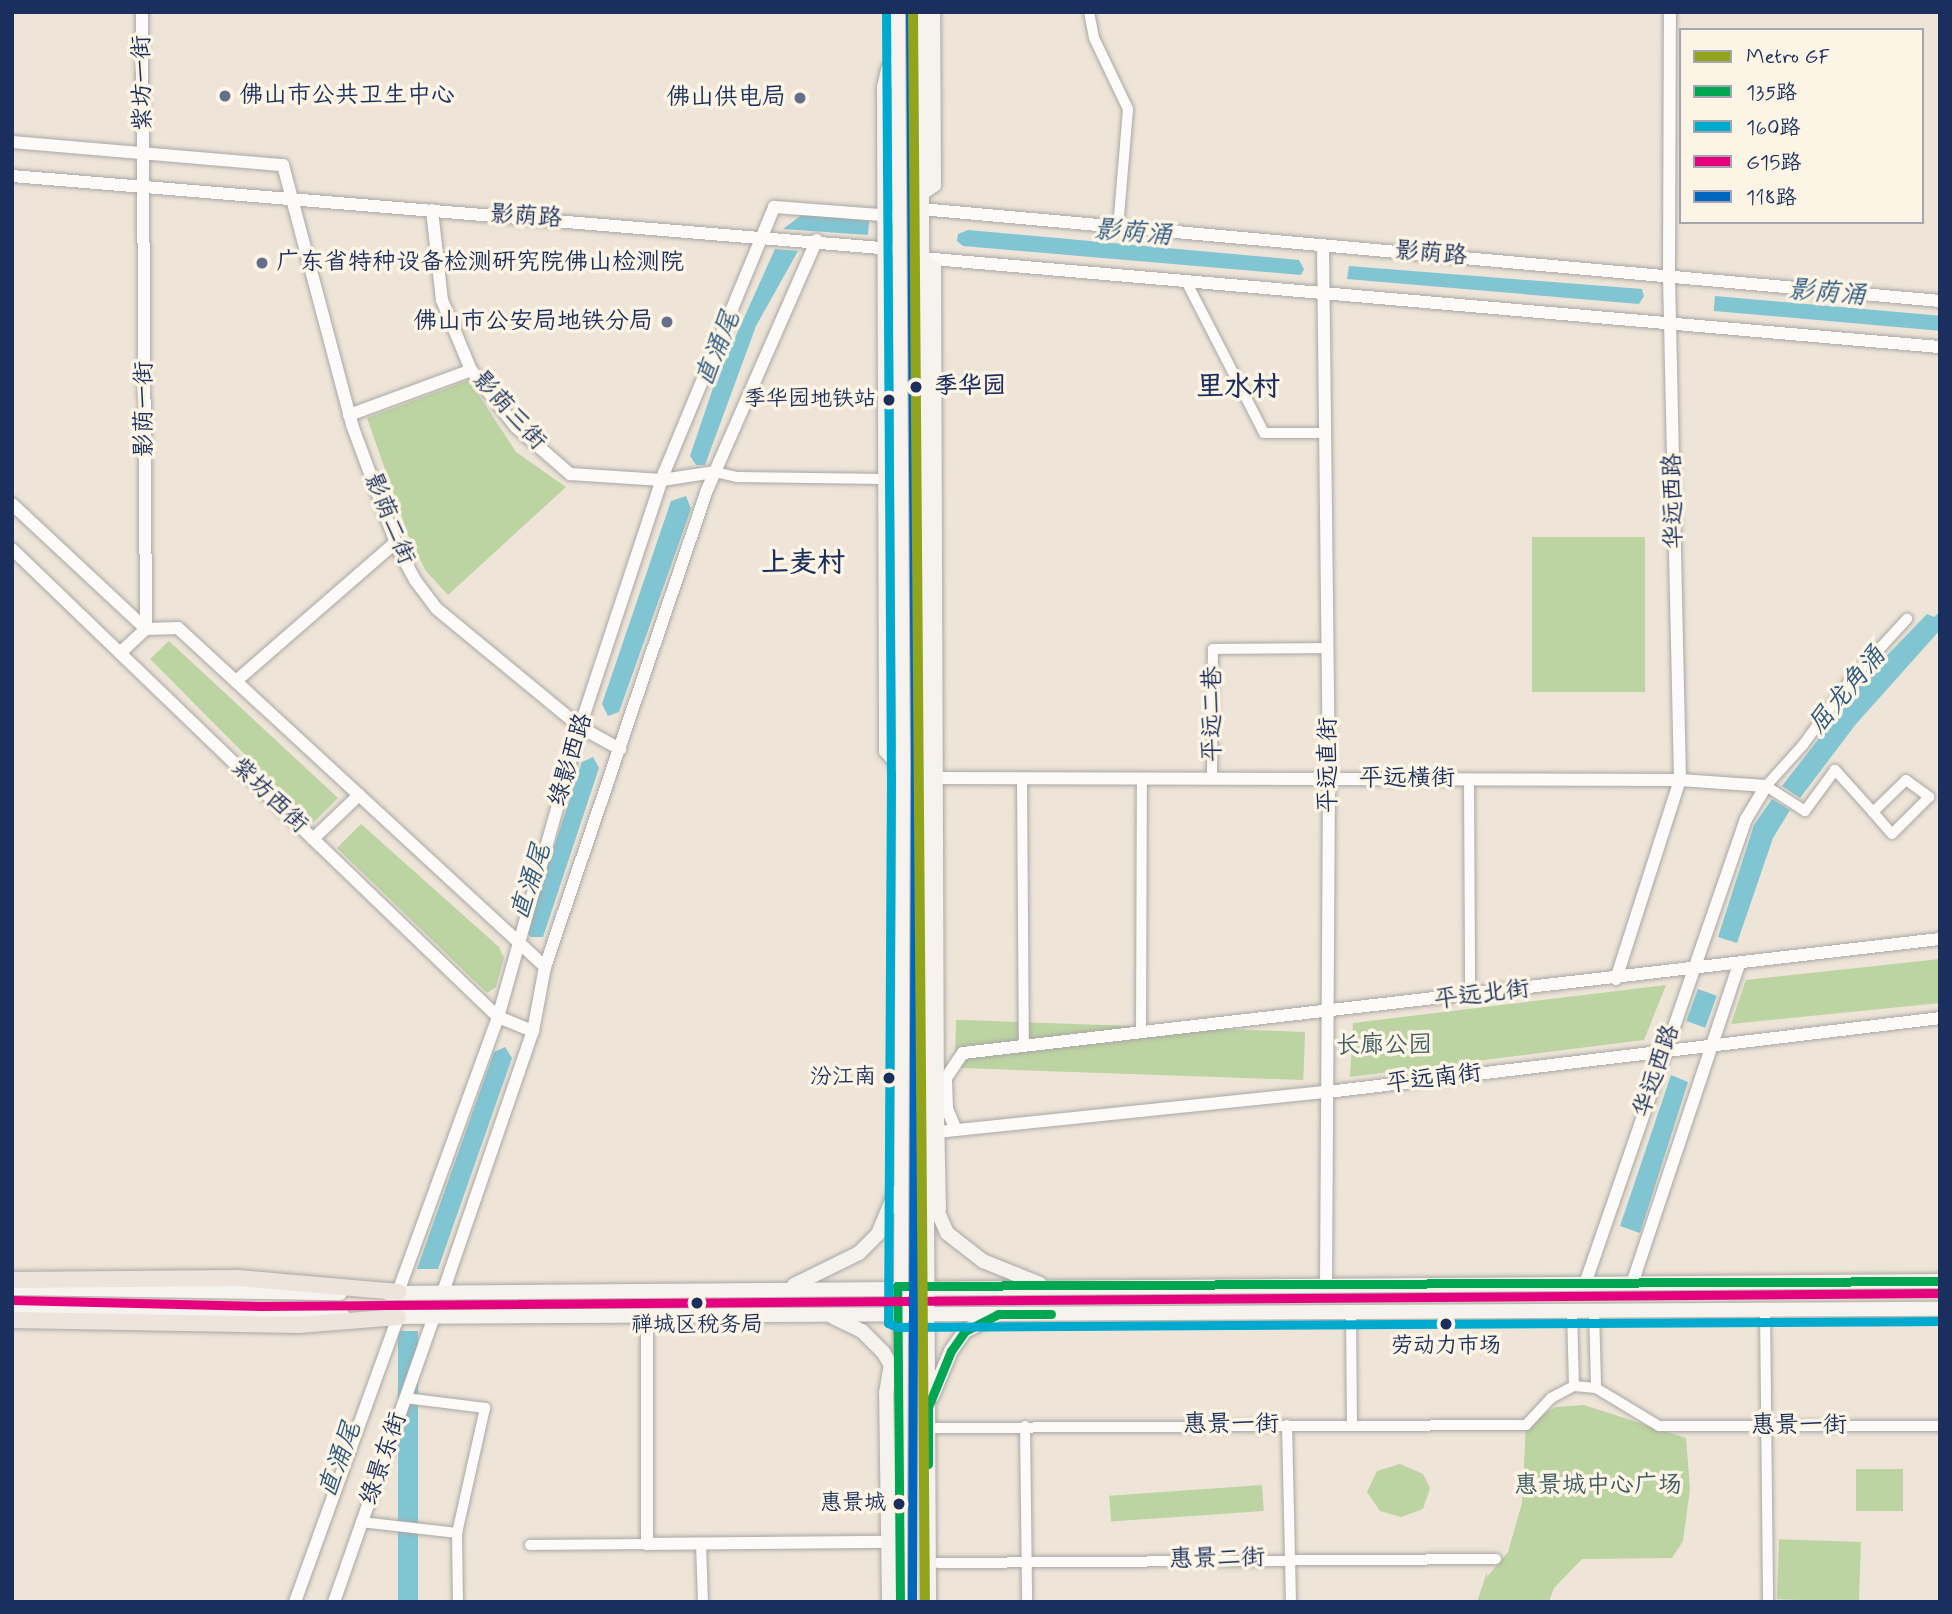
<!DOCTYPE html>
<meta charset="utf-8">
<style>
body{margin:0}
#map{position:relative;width:1952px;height:1614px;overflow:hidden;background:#eee5d8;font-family:Mynerve,"LXGW WenKai TC",sans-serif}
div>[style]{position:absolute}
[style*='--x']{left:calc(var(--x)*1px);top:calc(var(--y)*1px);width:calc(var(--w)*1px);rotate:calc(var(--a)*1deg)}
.green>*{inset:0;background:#bcd3a2;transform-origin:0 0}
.water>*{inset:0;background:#81c5d3;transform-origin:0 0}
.roads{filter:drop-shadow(0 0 2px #a9a7a5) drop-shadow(0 0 2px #a9a7a5)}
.minor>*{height:10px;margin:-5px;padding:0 5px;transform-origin:5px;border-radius:5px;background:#fcfbf9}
.tertiary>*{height:12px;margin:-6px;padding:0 6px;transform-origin:6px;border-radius:6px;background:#fcfbf9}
.secondary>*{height:14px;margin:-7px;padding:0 7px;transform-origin:7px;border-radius:7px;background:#f6f3ee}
.trunk>*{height:16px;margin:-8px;padding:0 8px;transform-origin:8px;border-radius:8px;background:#ede5dc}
.bus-1>*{height:9px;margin:-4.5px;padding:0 4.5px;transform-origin:4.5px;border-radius:4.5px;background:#00a651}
.bus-2>*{height:9px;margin:-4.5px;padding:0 4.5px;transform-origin:4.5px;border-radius:4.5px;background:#00a9ce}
.bus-3>*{height:9px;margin:-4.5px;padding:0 4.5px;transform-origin:4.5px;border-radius:4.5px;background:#e5007d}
.bus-4>*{height:9px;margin:-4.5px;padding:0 4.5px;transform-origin:4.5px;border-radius:4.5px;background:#0065bd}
.metro-1>*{height:10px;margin:-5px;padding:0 5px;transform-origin:5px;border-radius:5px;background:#91a41c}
.dots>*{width:19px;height:19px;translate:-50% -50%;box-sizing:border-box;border:4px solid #fcf5e5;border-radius:50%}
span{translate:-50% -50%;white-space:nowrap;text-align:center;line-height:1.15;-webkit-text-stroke:7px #fcf5e5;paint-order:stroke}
.bus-label{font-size:22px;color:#1b2f5e}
.right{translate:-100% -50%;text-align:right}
.street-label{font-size:24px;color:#1b2f5e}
.poi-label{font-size:24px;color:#1b2f5e}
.left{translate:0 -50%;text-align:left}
.stop-label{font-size:24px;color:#1b2f5e;font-weight:700}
.park-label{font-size:24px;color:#3f5c65}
.water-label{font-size:26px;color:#2c5880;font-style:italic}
.quarter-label{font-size:28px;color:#1b2f5e;font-weight:700}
.frame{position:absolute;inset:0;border:14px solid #1b2f5e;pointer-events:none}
.legend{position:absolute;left:1679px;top:28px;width:245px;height:196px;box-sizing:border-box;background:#fcf5e5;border:2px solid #a2a6af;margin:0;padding:9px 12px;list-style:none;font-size:21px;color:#1b2f5e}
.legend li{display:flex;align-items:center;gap:14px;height:35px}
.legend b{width:35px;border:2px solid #a2a6af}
</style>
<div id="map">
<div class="green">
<div style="clip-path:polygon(469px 380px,516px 452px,566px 487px,448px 595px,426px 571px,410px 540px,367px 418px)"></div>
<div style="left:1645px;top:537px;width:155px;height:113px;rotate:90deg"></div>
<div style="clip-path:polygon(169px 641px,338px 798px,313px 823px,150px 659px)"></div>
<div style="clip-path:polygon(361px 824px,499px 947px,504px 958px,496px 987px,487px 993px,337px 848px)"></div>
<div style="clip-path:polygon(1940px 959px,1940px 1003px,1731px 1024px,1746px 980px)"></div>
<div style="clip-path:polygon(1666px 985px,1644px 1040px,1350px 1077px,1353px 1023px)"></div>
<div style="left:1305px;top:1032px;width:48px;height:349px;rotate:92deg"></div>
<div style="clip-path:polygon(1584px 1405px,1686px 1438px,1690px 1489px,1683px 1541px,1672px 1558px,1582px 1559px,1554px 1588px,1549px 1602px,1477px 1602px,1487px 1572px,1487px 1577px,1508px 1552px,1522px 1503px,1526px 1425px,1556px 1407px)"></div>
<div style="clip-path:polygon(1400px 1464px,1423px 1474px,1430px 1488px,1423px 1509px,1401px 1517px,1380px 1511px,1367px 1492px,1377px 1471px)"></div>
<div style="left:1903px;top:1469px;width:42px;height:47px;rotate:90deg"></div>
<div style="left:1262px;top:1485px;width:26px;height:153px;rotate:86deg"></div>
<div style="left:1861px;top:1542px;width:60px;height:82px;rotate:92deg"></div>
</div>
<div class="water">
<div style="clip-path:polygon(803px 214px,869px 221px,868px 235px,783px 229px)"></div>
<div style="clip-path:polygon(968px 230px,1299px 260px,1304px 269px,1301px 275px,963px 246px,957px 241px,958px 234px)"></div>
<div style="clip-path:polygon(775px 249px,798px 251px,756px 326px,705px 465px,696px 465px,690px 456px,715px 382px)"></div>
<div style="clip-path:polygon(1349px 266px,1642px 289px,1644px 296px,1639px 304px,1347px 279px)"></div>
<div style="left:1715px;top:296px;width:226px;height:15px;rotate:5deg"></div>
<div style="clip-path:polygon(686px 496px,691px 509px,619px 712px,608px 716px,602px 704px,671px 501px)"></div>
<div style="clip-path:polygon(1940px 612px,1940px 630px,1856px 724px,1800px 798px,1782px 786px,1869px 674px,1927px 614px,1934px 617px)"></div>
<div style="clip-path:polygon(593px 757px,599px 768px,545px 931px,543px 937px,531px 937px,526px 932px,582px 762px)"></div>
<div style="clip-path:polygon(1772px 799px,1790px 810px,1773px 838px,1737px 943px,1718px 937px,1754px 825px)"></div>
<div style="left:1698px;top:989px;width:20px;height:34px;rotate:20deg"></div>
<div style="clip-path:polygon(505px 1047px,512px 1058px,438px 1269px,417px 1269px,494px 1052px)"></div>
<div style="clip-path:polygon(1671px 1075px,1688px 1082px,1640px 1233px,1620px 1226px)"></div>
<div style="left:398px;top:1331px;width:20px;height:288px"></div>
</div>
<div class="roads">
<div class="minor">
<div style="--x:1089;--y:12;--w:26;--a:79"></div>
<div style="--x:1094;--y:38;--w:79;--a:64.4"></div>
<div style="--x:1128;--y:109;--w:118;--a:94.8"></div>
<div style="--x:1186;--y:281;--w:171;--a:62.8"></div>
<div style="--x:1264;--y:433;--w:62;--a:0"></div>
<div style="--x:715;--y:472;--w:23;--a:13"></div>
<div style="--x:737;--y:477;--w:148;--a:0.8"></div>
<div style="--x:1022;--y:779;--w:267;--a:89.6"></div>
<div style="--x:1212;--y:779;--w:130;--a:-89.6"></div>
<div style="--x:1213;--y:649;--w:115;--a:-0.5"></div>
<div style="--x:1469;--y:780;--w:217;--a:89.7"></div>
<div style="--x:1873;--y:812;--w:46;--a:-44.1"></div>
<div style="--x:1906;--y:780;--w:29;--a:36"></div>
<div style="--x:1929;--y:797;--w:52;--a:135"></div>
<div style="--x:1892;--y:834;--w:29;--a:-131"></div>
<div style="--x:1873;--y:812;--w:57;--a:-132.1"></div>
<div style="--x:1835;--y:770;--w:51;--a:126.2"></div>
<div style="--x:1805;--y:811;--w:46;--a:-147.3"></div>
<div style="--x:1766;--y:786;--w:55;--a:-47.9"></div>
<div style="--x:1803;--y:745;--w:78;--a:-53.9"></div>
<div style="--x:1849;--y:682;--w:86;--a:-47.4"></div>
<div style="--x:1141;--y:1033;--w:254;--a:-89.8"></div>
<div style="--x:1594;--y:1309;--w:79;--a:88.5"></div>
<div style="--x:1765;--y:1309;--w:293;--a:89.4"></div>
<div style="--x:1572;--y:1310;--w:76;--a:88.5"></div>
<div style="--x:1351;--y:1311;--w:113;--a:89.5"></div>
<div style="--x:405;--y:1398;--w:81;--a:7.1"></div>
<div style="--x:485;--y:1408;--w:128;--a:102.6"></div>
<div style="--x:457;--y:1533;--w:69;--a:89.2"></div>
<div style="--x:1287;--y:1425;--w:177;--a:88.7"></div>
<div style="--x:1025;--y:1426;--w:176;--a:89.3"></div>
<div style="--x:936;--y:1428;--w:590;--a:-0.29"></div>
<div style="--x:1526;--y:1425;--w:37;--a:-47"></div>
<div style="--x:1551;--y:1398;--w:26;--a:-28"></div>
<div style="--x:1574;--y:1386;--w:22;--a:5"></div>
<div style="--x:1596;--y:1388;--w:74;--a:31.1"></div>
<div style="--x:1659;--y:1426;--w:281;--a:0"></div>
<div style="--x:361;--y:1522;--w:97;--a:6.5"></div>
<div style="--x:701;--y:1543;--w:59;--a:88.1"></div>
<div style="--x:530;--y:1545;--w:117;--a:-0.5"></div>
<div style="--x:938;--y:1563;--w:558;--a:-0.41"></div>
</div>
<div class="tertiary">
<div style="--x:12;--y:142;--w:272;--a:4.9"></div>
<div style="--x:283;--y:165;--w:269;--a:75.1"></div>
<div style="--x:352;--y:425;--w:132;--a:69.6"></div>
<div style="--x:398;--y:549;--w:35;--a:61"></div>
<div style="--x:415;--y:580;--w:36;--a:53"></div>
<div style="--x:437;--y:609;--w:185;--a:39.5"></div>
<div style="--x:580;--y:727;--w:46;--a:28.8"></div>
<div style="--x:12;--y:176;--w:883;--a:4.74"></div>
<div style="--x:921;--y:209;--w:1023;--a:5.16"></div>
<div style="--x:432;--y:210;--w:91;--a:83.7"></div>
<div style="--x:442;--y:300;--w:76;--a:67.5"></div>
<div style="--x:471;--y:370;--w:73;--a:51.7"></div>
<div style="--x:516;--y:427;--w:72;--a:41"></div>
<div style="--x:570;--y:474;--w:92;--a:3.7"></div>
<div style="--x:662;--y:480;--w:54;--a:-8.6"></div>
<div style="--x:1323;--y:245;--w:534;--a:89.36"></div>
<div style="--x:1329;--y:779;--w:506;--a:90.34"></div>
<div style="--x:922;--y:258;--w:1022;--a:5"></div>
<div style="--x:349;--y:415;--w:130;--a:-20.2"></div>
<div style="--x:12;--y:504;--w:183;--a:43"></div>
<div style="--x:146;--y:629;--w:32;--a:-2"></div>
<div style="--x:178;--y:628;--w:500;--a:42.7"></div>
<div style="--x:12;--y:549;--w:675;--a:43.92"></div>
<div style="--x:498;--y:1017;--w:38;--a:22"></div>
<div style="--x:120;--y:653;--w:35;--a:-43"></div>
<div style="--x:146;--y:629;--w:617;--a:-90.37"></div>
<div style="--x:236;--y:681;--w:212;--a:-41"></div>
<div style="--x:926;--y:778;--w:754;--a:0.15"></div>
<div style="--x:1680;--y:780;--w:86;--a:4"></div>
<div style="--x:1766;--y:786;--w:39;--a:121"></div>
<div style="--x:1746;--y:819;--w:490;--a:109.1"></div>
<div style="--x:313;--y:839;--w:64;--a:-43.7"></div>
<div style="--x:1616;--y:979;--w:209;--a:-72.2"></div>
<div style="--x:1680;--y:780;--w:506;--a:-91.25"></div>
<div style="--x:1669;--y:274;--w:262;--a:-89.8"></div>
<div style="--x:956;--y:1130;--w:23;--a:-113"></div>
<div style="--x:947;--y:1109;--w:31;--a:-92"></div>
<div style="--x:946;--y:1078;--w:30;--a:-56"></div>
<div style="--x:963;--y:1053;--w:984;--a:-6.66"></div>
<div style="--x:928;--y:1133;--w:402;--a:-5.9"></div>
<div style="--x:1328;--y:1092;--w:616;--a:-6.89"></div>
<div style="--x:1633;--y:1281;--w:334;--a:-71.5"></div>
<div style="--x:398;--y:1292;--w:293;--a:-70"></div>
<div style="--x:498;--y:1017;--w:301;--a:-74.2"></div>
<div style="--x:580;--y:727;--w:268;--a:-71.7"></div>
<div style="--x:664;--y:473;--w:288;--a:-67.5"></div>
<div style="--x:774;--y:207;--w:119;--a:4.3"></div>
<div style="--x:443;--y:1292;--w:276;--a:-71"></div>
<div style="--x:533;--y:1031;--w:65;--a:-79.4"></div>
<div style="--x:545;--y:967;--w:504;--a:-71.24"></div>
<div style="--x:707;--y:490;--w:273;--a:-66.3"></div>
<div style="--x:647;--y:1316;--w:228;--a:90"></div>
<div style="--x:647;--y:1544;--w:241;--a:-0.5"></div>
<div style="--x:295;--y:1602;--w:303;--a:-70.1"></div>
<div style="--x:334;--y:1602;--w:302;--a:-70.7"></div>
</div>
<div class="secondary">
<div style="--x:898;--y:12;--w:753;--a:89.62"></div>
<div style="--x:903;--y:765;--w:837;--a:90.21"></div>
<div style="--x:921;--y:12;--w:1590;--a:89.71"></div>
<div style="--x:898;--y:57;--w:16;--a:128"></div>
<div style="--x:888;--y:70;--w:17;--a:103"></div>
<div style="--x:884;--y:87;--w:629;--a:89.82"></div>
<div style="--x:886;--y:716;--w:35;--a:90"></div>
<div style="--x:886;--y:751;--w:25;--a:48"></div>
<div style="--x:921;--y:194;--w:16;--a:-35"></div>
<div style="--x:934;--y:185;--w:173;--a:-90.3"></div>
<div style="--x:922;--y:258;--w:16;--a:40"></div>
<div style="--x:934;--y:268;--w:842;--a:89.8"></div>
<div style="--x:937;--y:1110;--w:17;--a:111"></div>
<div style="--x:937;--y:1114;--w:95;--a:88.8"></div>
<div style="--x:932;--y:1199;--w:37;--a:66"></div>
<div style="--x:947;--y:1233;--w:46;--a:37.9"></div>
<div style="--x:983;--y:1261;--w:61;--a:22"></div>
<div style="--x:794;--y:1285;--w:72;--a:-26.2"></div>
<div style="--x:859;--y:1253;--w:27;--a:-45"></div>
<div style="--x:878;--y:1234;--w:44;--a:-67.5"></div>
<div style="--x:12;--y:1288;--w:328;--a:0.9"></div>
<div style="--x:388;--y:1293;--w:1552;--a:-0.44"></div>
<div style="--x:12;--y:1308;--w:331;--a:1.4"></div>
<div style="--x:388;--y:1317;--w:1552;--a:-0.3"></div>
<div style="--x:833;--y:1317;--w:32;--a:26"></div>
<div style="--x:862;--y:1331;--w:30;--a:45"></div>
<div style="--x:883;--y:1352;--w:23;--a:59"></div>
<div style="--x:932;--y:1396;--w:49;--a:-67.1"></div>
<div style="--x:951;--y:1351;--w:24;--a:-55"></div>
<div style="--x:965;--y:1331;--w:33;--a:-27"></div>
<div style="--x:889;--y:1602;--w:209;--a:-90.8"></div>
<div style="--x:886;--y:1393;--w:28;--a:-80"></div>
</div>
<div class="trunk">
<div style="--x:12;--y:1280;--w:226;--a:-0.5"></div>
<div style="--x:238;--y:1278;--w:161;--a:5"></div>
<div style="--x:12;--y:1320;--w:287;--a:1"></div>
<div style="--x:299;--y:1325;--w:99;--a:-4.6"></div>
</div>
</div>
<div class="bus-1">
<div style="--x:928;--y:1464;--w:57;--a:-90"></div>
<div style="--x:928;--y:1407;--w:61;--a:-67.7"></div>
<div style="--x:951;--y:1351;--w:24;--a:-55"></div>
<div style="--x:965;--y:1331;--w:37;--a:-27"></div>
<div style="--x:998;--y:1314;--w:53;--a:0"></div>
<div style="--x:900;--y:1602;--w:316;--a:-90.5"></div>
<div style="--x:897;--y:1286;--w:1043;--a:-0.27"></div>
</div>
<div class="bus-2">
<div style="--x:886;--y:12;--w:765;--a:89.63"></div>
<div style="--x:891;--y:777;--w:546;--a:90.31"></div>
<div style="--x:888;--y:1323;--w:10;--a:24"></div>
<div style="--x:897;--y:1327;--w:1043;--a:-0.33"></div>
</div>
<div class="bus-3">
<div style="--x:12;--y:1300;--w:248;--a:1.4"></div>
<div style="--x:260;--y:1306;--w:1680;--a:-0.44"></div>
</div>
<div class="bus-4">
<div style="--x:910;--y:12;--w:753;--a:89.62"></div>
<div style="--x:915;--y:765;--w:837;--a:90.21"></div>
</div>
<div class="metro-1">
<div style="--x:913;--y:12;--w:1590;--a:89.57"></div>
</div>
<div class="dots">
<div style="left:225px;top:96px;background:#656f89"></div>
<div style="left:800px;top:98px;background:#656f89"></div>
<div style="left:262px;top:263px;background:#656f89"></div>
<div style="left:667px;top:322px;background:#656f89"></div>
<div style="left:916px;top:387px;background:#1b2f5e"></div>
<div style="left:889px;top:400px;background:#1b2f5e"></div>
<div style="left:889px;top:1078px;background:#1b2f5e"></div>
<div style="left:697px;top:1303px;background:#1b2f5e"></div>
<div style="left:1446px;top:1324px;background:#1b2f5e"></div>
<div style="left:899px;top:1504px;background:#1b2f5e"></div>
</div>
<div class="bus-label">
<span class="right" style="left:876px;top:400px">季华园地铁站</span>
<span class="right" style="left:876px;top:1078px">汾江南</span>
<span style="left:697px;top:1326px">禅城区税务局</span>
<span style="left:1446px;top:1347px">劳动力市场</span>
<span class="right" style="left:886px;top:1504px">惠景城</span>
</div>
<div class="street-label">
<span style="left:143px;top:83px;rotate:-91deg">紫坊一街</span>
<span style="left:526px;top:217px;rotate:4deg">影荫路</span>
<span style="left:1431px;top:254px;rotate:5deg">影荫路</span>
<span style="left:145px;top:409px;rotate:-90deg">影荫一街</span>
<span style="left:509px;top:411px;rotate:48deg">影荫三街</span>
<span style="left:1674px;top:501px;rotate:-91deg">华远西路</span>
<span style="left:389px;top:519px;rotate:68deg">影荫二街</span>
<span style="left:1213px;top:714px;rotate:-90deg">平远二巷</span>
<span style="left:571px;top:760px;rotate:-73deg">绿影西路</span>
<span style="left:1329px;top:765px;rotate:-90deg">平远直街</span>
<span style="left:1407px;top:779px">平远横街</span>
<span style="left:269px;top:796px;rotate:44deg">紫坊西街</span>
<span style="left:1482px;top:995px;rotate:-7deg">平远北街</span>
<span style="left:1657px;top:1071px;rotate:-71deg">华远西路</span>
<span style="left:1434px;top:1079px;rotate:-7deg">平远南街</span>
<span style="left:1231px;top:1425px">惠景一街</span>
<span style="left:1799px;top:1426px">惠景一街</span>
<span style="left:384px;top:1459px;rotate:-71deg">绿景东街</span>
<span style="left:1217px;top:1559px;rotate:-1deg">惠景二街</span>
</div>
<div class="poi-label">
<span class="left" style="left:239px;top:96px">佛山市公共卫生中心</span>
<span class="right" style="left:786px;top:98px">佛山供电局</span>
<span class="left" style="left:276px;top:263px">广东省特种设备检测研究院佛山检测院</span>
<span class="right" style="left:653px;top:322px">佛山市公安局地铁分局</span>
</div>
<div class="stop-label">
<span class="left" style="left:934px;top:387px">季华园</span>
</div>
<div class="park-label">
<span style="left:1384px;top:1046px">长廊公园</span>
<span style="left:1598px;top:1486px">惠景城中心广场</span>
</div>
<div class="water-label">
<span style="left:1133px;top:234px;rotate:5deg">影荫涌</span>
<span style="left:1827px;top:294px;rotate:5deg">影荫涌</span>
<span style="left:719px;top:349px;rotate:-68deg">直涌尾</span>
<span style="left:1848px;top:691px;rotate:-50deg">屈龙角涌</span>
<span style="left:532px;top:882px;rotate:-72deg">直涌尾</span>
<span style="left:341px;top:1460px;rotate:-70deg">直涌尾</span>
</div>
<div class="quarter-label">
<span style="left:1238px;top:388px">里水村</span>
<span style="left:803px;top:564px">上麦村</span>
</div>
<div class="frame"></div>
<ul class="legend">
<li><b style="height:9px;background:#91a41c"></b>Metro GF</li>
<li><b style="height:9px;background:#00a651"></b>135路</li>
<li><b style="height:9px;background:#00a9ce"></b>160路</li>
<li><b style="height:9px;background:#e5007d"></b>G15路</li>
<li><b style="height:9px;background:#0065bd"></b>118路</li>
</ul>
</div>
